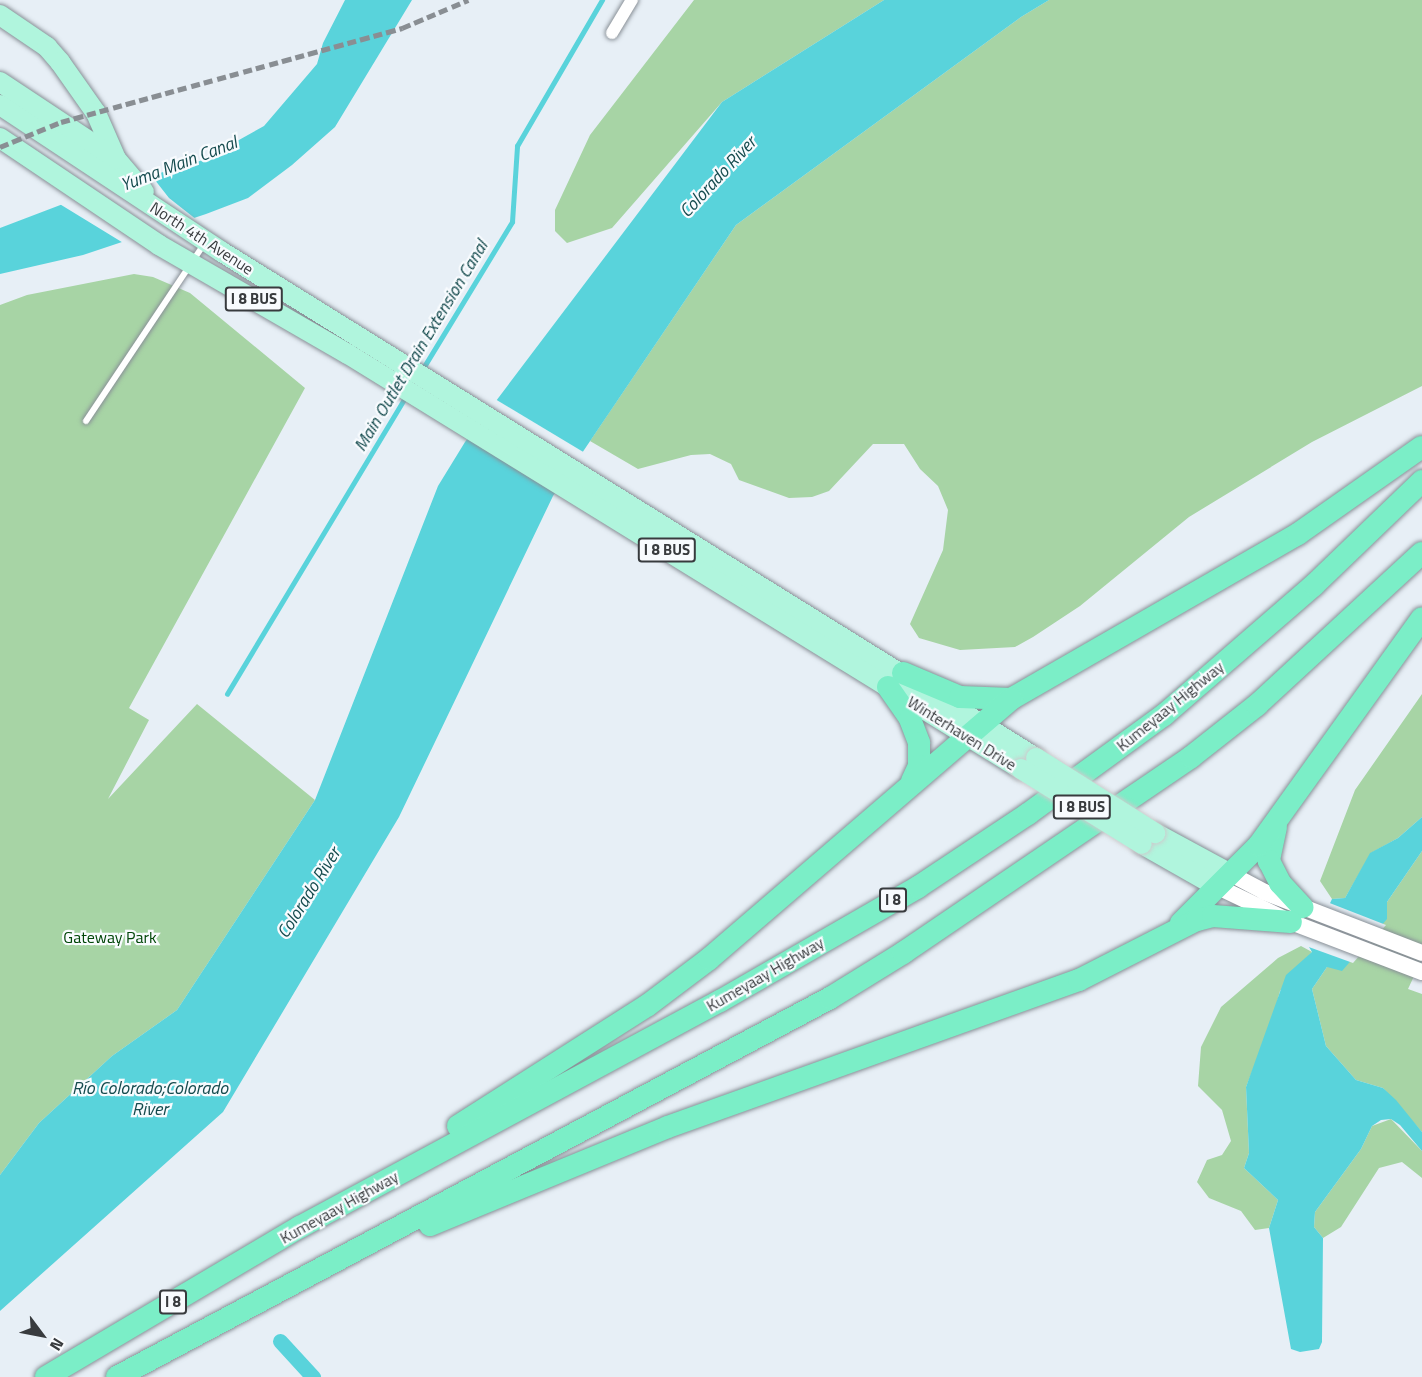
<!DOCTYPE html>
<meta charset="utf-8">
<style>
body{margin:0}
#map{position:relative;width:1422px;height:1377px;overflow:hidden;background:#e7eff6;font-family:"Titillium Web",sans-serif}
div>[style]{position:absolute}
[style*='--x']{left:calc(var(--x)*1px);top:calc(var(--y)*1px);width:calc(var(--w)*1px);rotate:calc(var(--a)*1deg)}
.green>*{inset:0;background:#a7d4a5}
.water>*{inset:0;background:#59d3db}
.pier>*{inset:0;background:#e7eff6;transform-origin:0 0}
.stream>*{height:4.5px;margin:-2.25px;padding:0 2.25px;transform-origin:2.25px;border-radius:2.25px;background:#59d3db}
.canal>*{height:15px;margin:-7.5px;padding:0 7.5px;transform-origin:7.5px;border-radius:7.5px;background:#59d3db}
.roads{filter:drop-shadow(0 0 2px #899097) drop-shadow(0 0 2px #899097)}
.service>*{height:6px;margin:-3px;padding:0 3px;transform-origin:3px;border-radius:3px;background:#fff}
.minor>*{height:12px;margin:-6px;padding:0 6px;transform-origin:6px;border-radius:6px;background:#fff}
.secondary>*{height:16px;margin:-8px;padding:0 8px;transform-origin:8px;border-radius:8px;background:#fff}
.primary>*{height:20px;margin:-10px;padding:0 10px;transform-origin:10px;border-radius:10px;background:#b0f5dd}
.motorway>*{height:22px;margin:-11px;padding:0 11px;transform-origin:11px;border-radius:11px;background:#7beec7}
.rail>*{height:4.5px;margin-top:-2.25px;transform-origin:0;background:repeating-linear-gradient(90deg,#898e93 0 9px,transparent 0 13.5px)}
.bridges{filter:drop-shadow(0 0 2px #cbcccd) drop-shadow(0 0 2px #cbcccd)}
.primary-bridge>*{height:20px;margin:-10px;padding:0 10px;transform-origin:10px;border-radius:10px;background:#b0f5dd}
span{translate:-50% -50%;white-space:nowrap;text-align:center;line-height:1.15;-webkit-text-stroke:4.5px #f8fbfe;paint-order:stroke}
.shield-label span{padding:2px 4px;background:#f8fbfe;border:2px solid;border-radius:4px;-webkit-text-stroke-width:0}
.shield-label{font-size:15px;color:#383b3e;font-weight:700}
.street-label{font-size:16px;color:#383b3e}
.park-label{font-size:16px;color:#014608}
.water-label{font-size:18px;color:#154b4e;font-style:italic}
.north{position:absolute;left:12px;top:1305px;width:60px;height:60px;-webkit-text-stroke:4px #f8fbfe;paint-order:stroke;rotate:122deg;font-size:16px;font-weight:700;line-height:24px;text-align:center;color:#383b3e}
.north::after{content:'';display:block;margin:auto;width:21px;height:27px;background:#383b3e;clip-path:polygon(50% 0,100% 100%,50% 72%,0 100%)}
</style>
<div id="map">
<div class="green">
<div style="clip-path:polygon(694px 0,884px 0,722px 102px,612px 228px,567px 243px,555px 231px,555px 210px,590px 135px)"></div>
<div style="clip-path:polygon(1049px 0,1422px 0,1422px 386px,1312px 442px,1189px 517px,1080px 606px,1033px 637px,1015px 647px,960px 650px,919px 638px,910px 624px,943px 550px,948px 510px,938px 486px,920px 469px,904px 444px,873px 444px,829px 491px,812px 497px,789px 498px,739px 480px,731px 464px,710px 454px,691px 455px,638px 469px,590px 441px,736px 225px,1021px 17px)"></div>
<div style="clip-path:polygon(134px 274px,153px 277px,190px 293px,305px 388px,129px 708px,149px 720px,108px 799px,197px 704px,315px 800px,177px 1010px,112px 1056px,39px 1123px,0 1175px,0 305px,27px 295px)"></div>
<div style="clip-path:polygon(1422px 694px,1422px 817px,1398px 838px,1371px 853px,1345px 898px,1332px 899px,1320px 881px,1355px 790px)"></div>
<div style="clip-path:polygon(1422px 851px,1422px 959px,1408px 989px,1422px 994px,1422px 1132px,1383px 1088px,1356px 1080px,1326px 1046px,1312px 989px,1327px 967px,1387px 902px)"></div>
<div style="clip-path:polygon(1301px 946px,1312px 952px,1280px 991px,1272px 1021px,1246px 1087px,1249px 1153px,1244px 1168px,1278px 1200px,1269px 1228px,1255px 1230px,1241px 1211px,1209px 1198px,1197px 1182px,1207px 1160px,1222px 1155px,1231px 1141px,1222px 1110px,1198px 1086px,1201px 1047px,1221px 1007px,1278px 958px)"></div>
<div style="clip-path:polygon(1391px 1119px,1422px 1151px,1422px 1178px,1402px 1162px,1379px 1168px,1341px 1227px,1323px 1238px,1314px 1227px,1315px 1212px,1361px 1149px,1372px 1126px)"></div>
</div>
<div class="water">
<div style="clip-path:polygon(345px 0,412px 0,335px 127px,292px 165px,248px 198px,206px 214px,83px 255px,0 274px,0 228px,84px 196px,203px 160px,264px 126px,317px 64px,323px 43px)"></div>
<div style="clip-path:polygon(884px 0,1049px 0,1021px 17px,736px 225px,553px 496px,399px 817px,223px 1112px,0 1311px,0 1175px,39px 1123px,112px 1056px,177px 1010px,315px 800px,438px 486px,465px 442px,722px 102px)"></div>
<div style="clip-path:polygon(1422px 817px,1422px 851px,1387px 902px,1387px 919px,1342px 971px,1327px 967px,1312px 989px,1326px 1046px,1356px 1080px,1383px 1088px,1396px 1100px,1422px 1132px,1422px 1151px,1400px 1125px,1391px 1119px,1381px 1120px,1372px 1126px,1361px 1149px,1315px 1212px,1314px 1227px,1323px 1238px,1322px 1342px,1319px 1349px,1300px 1352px,1291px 1349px,1269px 1228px,1278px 1200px,1244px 1168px,1249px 1153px,1246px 1087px,1286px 975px,1312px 952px,1309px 947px,1332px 899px,1345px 898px,1370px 853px,1398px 838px)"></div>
</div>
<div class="pier">
<div style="clip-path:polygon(151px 175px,169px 198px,197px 220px,125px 244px,58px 203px)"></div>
<div style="left:495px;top:399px;width:105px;height:46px;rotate:31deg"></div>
<div style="clip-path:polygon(1327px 902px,1386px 925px,1353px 963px,1306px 946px)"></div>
</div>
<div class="stream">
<div style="--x:422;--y:370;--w:173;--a:-58.7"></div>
<div style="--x:512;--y:222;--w:76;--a:-86.2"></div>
<div style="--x:517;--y:146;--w:169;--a:-59.8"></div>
<div style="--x:227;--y:694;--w:349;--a:-59"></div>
</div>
<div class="canal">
<div style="--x:280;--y:1341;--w:49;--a:47.5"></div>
</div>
<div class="roads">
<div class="service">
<div style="--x:86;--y:421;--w:213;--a:-56.3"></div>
</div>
<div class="minor">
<div style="--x:612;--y:33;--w:39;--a:-59"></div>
</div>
<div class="secondary">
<div style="--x:1229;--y:873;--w:40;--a:28"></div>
<div style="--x:1264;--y:892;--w:169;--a:21.1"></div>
<div style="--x:1216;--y:886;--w:83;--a:25.6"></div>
<div style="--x:1291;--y:922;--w:140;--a:20.9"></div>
</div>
<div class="primary">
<div style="--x:0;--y:15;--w:57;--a:34.2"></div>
<div style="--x:47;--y:47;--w:20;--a:49"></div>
<div style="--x:60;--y:62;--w:62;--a:54.8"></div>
<div style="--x:96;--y:113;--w:50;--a:66.5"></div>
<div style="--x:116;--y:159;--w:43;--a:49.7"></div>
<div style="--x:0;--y:82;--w:139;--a:33.6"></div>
<div style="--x:0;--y:105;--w:266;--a:33.5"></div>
<div style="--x:222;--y:252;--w:958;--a:31.87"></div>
<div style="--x:0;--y:138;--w:192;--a:33.9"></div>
<div style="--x:159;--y:245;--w:218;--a:30"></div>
<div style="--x:348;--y:354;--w:791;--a:31.66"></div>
<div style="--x:1155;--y:833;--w:84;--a:28.4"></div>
<div style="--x:1142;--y:844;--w:85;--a:29.6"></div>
</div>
<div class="motorway">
<div style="--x:903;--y:673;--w:62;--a:22.8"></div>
<div style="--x:960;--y:697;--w:51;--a:2.2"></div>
<div style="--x:1011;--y:699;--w:331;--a:-29.9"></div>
<div style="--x:1298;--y:534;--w:151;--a:-35.1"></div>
<div style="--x:888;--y:687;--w:39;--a:55"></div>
<div style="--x:910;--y:719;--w:26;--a:69"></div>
<div style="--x:919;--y:743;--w:23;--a:90"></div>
<div style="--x:919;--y:766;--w:17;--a:115"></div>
<div style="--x:1276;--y:827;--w:35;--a:102"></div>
<div style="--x:1269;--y:861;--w:25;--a:63"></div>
<div style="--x:1280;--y:883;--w:33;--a:47"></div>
<div style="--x:1181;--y:923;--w:110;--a:-45"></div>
<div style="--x:1259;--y:845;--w:279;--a:-54.3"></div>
<div style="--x:458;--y:1126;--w:225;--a:-32.5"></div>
<div style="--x:648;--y:1005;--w:76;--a:-37"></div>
<div style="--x:709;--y:959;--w:399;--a:-40.7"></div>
<div style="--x:430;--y:1225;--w:257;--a:-22.4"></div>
<div style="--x:668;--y:1127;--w:436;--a:-19.7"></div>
<div style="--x:1079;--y:980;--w:132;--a:-27"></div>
<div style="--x:1197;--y:920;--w:16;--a:-14"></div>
<div style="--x:1213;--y:916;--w:78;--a:4.4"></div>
<div style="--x:46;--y:1377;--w:295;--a:-30.6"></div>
<div style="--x:300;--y:1227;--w:477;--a:-28.3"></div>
<div style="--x:720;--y:1001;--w:228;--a:-29.9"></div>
<div style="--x:918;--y:887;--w:132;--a:-33.6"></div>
<div style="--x:1028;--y:814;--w:168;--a:-36.1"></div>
<div style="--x:1164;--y:715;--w:198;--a:-40.9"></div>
<div style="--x:1314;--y:585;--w:150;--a:-43.9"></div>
<div style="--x:117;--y:1377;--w:807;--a:-27.99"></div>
<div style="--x:830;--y:998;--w:86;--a:-31.7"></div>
<div style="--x:903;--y:953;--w:348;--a:-34.2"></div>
<div style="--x:1191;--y:757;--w:84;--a:-38.2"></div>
<div style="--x:1257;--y:705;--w:224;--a:-42.7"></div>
</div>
</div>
<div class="rail">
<div style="--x:0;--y:147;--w:66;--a:-22.3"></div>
<div style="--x:61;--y:122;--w:354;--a:-15.4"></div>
<div style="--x:402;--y:28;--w:72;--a:-23"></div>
</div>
<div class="bridges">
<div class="primary-bridge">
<div style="--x:1036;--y:758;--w:141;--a:32.2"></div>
<div style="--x:1021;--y:769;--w:142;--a:31.8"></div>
</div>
</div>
<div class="shield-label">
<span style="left:254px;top:299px">I 8 BUS</span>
<span style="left:667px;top:550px">I 8 BUS</span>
<span style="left:1082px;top:807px">I 8 BUS</span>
<span style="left:893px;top:900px">I 8</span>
<span style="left:173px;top:1302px">I 8</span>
</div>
<div class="street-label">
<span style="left:202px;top:238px;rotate:33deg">North 4th Avenue</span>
<span style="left:1170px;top:706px;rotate:-39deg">Kumeyaay Highway</span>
<span style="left:962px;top:733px;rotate:32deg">Winterhaven Drive</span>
<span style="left:765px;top:974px;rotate:-30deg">Kumeyaay Highway</span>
<span style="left:339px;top:1207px;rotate:-29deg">Kumeyaay Highway</span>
</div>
<div class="park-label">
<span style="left:110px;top:937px">Gateway Park</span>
</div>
<div class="water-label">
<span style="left:179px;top:164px;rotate:-21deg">Yuma Main Canal</span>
<span style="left:718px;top:177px;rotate:-47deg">Colorado River</span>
<span style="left:421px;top:346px;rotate:-59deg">Main Outlet Drain Extension Canal</span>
<span style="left:309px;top:893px;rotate:-58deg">Colorado River</span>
<span style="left:150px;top:1099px">Río Colorado;Colorado<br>River</span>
</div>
<div class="north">N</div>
</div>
